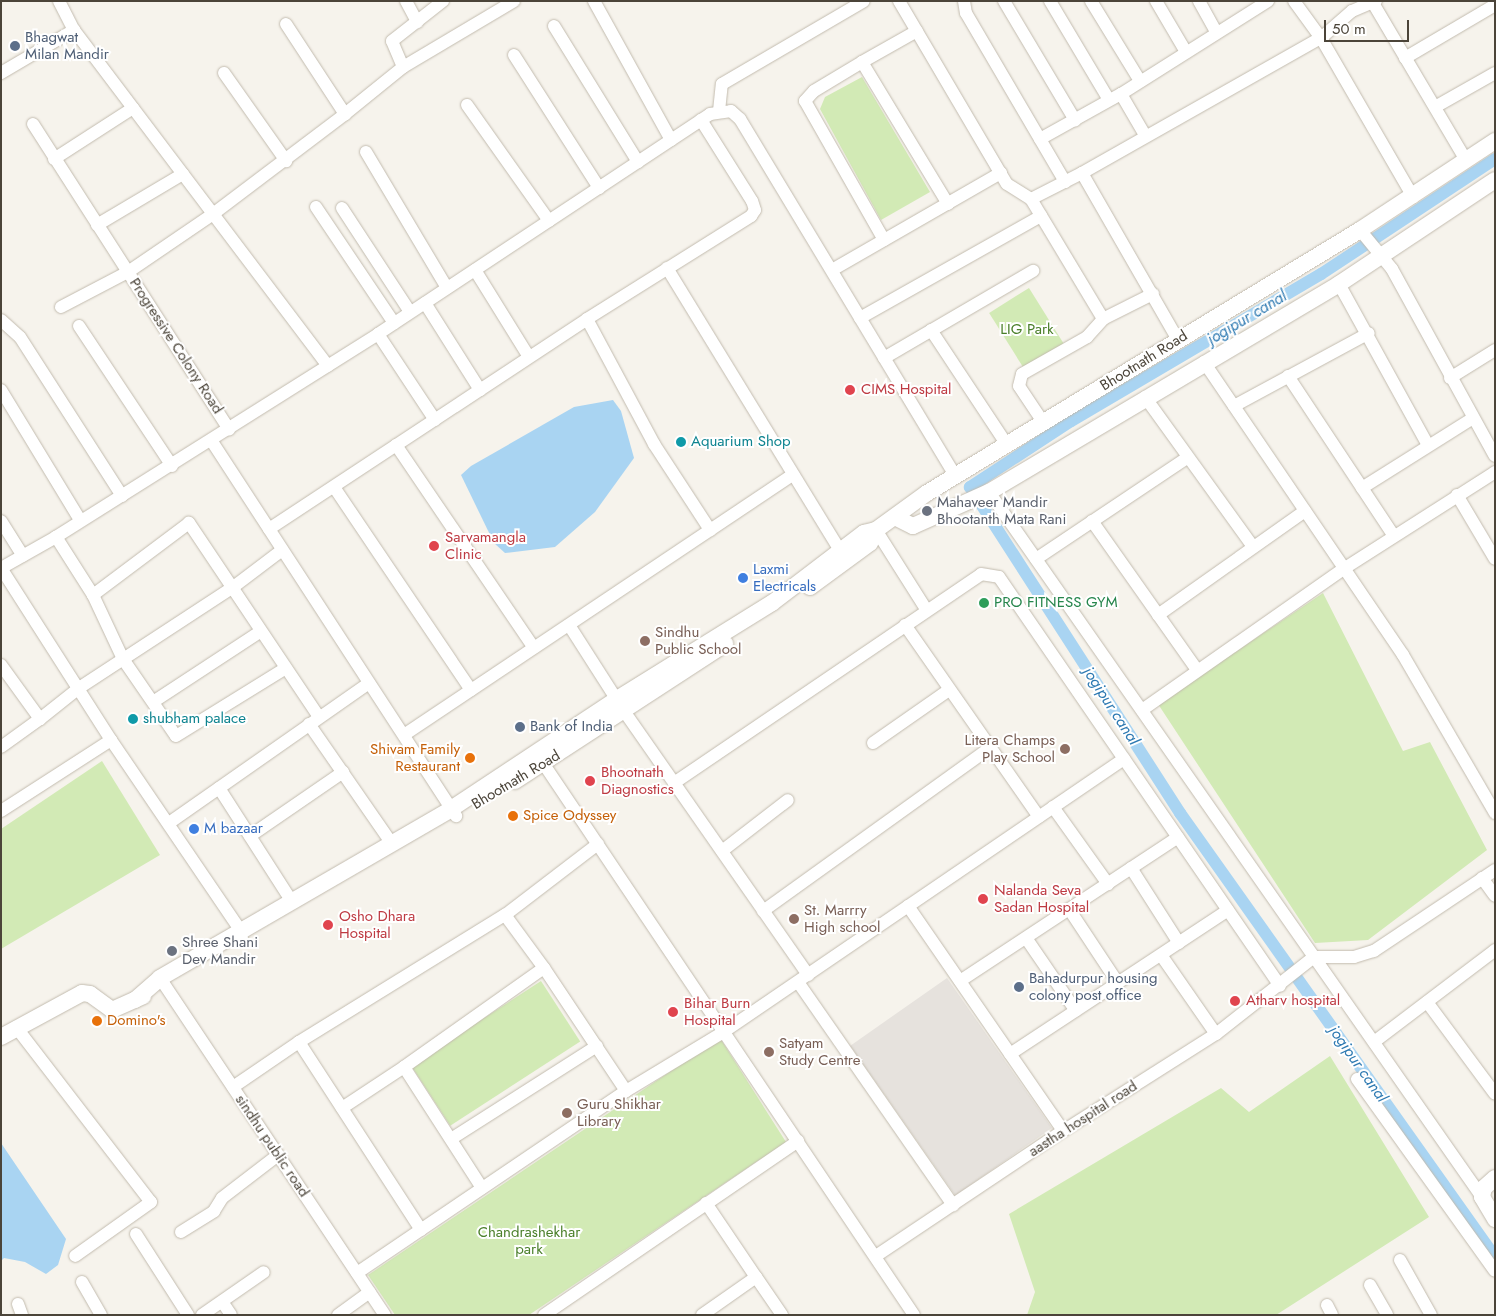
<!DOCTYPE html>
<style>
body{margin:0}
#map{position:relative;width:1496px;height:1316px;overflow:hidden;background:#f6f3ec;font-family:Jost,sans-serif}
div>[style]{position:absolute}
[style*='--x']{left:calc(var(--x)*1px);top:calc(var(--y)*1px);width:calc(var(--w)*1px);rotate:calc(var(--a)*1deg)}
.industrial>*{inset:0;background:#e6e2dd;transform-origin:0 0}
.green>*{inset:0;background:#d2eab5;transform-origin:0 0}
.water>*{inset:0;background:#a9d4f2}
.canal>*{height:12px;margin:-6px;padding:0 6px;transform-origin:6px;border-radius:6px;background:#a9d4f2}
.roads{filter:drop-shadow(0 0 1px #c2bbae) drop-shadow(0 0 1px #c2bbae)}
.minor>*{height:12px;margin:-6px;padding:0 6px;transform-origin:6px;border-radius:6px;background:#fff}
.tertiary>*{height:16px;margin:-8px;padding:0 8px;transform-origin:8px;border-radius:8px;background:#fff}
.dots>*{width:14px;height:14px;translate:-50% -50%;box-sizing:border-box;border:2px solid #fff;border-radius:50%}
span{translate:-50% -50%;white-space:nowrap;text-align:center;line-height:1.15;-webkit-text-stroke:4px #fff;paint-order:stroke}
.service-label{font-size:15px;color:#4e5e75}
.left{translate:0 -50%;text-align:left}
.park-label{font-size:15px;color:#4a7f2a}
.street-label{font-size:15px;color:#4b4439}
.health-label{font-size:15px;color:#be3a42}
.culture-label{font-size:15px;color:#0d838f}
.worship-label{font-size:15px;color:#5b616d}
.shop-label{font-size:15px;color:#366cbe}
.leisure-label{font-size:15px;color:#27864d}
.education-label{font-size:15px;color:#785e54}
.right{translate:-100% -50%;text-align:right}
.food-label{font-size:15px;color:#c56008}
.water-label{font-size:16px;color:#2e7ab2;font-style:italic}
.frame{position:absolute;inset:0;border:2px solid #4b4439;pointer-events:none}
.scale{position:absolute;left:1324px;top:20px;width:85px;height:22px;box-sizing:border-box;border:2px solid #4b4439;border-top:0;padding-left:6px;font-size:15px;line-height:18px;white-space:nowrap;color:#4b4439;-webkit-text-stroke:4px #fff;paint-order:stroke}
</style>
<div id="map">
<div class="industrial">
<div style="left:947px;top:978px;width:183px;height:118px;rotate:55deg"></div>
</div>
<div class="green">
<div style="clip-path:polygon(862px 77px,930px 192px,881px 220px,820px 109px,825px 97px)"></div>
<div style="left:1029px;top:288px;width:68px;height:47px;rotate:58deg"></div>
<div style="clip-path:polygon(1323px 593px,1403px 751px,1430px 742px,1487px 850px,1368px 940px,1315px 943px,1158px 704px)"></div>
<div style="clip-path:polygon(102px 761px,160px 855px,1px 949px,1px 829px)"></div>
<div style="left:541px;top:981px;width:72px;height:155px;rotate:57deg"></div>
<div style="clip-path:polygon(720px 1038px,786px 1142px,529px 1315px,395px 1315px,368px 1275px)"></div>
<div style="clip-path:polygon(1330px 1056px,1429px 1217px,1276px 1315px,1027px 1315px,1035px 1292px,1009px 1214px,1221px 1088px,1249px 1112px)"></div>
</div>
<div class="water">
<div style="clip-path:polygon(613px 400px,621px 411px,634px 458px,595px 512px,555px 547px,505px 553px,494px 543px,461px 475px,471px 466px,574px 407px)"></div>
<div style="clip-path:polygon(1px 1143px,66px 1239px,58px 1265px,46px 1274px,25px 1262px,4px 1258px,1px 1261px)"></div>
</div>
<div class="canal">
<div style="--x:1495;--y:159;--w:209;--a:146.5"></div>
<div style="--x:1321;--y:274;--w:290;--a:149.5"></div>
<div style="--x:1071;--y:421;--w:121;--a:146.8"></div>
<div style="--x:970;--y:487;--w:388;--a:57.2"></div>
<div style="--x:1180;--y:813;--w:544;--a:54.65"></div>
</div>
<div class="roads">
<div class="minor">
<div style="--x:59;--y:1;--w:33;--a:63"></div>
<div style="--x:74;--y:30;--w:421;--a:52.9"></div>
<div style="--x:406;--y:1;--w:24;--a:62"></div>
<div style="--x:594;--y:1;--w:159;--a:61"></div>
<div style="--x:899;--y:1;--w:212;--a:59.5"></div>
<div style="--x:1007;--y:184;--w:28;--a:32"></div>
<div style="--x:1031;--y:199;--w:57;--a:-27"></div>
<div style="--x:1082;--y:173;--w:193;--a:60.1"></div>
<div style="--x:964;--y:1;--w:12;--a:81"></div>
<div style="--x:966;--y:13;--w:196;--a:59.6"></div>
<div style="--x:1004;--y:1;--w:139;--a:59.2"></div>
<div style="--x:1050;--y:1;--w:115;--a:59.2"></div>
<div style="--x:1091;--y:1;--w:94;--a:58.5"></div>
<div style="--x:1156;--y:1;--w:59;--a:59.5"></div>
<div style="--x:1199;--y:1;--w:35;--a:61"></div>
<div style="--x:1294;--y:1;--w:46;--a:53.9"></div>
<div style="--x:1321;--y:38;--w:41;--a:-41.1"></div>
<div style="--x:1352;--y:11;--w:26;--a:-23"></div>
<div style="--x:1373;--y:3;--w:182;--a:59.4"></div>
<div style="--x:286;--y:24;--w:108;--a:56.8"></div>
<div style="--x:554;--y:26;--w:160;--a:58.3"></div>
<div style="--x:514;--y:55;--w:158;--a:57.4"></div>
<div style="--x:1405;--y:58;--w:104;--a:-30.5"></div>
<div style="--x:862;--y:62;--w:63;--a:-29.4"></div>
<div style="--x:403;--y:67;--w:129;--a:-30.7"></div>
<div style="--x:1;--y:73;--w:85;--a:-30.5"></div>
<div style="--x:224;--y:73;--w:108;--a:54.8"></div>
<div style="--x:1121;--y:94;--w:48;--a:59.7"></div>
<div style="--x:467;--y:105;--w:142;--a:54.7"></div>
<div style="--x:1435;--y:107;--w:69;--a:-29.5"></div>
<div style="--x:719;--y:111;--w:27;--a:-84"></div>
<div style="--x:722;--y:84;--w:164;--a:-30.3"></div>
<div style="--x:33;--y:124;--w:363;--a:57.3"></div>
<div style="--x:1040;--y:139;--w:93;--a:-29.1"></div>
<div style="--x:1121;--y:94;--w:174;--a:-32.3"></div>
<div style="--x:366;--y:152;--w:158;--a:59.2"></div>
<div style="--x:54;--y:159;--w:94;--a:-32.8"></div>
<div style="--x:1082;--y:173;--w:274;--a:-29.5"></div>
<div style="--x:1321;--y:38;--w:184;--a:59.9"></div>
<div style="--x:1031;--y:199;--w:140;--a:59"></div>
<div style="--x:316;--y:207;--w:140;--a:56.1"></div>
<div style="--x:342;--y:208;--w:124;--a:56.8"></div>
<div style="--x:97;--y:225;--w:100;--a:-30.7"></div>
<div style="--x:1360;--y:230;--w:50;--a:50.6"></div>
<div style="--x:1392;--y:269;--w:213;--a:61.2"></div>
<div style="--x:884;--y:240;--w:160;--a:-119.6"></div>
<div style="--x:805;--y:101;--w:13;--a:-48"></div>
<div style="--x:814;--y:91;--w:56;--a:-31.1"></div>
<div style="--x:862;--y:62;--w:166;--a:58.8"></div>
<div style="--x:667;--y:268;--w:340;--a:58.5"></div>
<div style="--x:475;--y:270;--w:102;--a:58.2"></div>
<div style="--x:832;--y:270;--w:195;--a:-29.9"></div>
<div style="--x:1339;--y:284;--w:184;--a:61.1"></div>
<div style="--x:425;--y:303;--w:103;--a:57.7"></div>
<div style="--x:61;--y:307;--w:76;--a:-27.6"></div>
<div style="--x:128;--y:272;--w:103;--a:-34.3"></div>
<div style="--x:213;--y:214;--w:166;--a:-37.1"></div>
<div style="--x:345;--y:114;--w:75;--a:-39"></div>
<div style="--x:403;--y:67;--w:28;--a:-113"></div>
<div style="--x:392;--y:41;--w:65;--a:-38.1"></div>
<div style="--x:860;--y:318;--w:208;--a:-29.4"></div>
<div style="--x:587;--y:319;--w:142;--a:61.8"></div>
<div style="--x:654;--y:444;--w:103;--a:56.9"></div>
<div style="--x:1;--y:320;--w:25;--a:42"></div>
<div style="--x:20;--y:337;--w:189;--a:57.3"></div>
<div style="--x:79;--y:326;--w:168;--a:56.4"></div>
<div style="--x:931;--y:330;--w:138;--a:56.5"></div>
<div style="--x:378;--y:334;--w:103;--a:56.5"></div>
<div style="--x:884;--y:358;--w:173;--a:-30.3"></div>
<div style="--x:1204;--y:362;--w:354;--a:55.8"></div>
<div style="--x:1403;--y:655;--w:183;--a:59.8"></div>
<div style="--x:1288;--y:376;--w:192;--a:56.5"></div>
<div style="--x:1450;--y:378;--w:53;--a:-31.9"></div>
<div style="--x:1;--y:390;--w:152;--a:58.7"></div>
<div style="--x:1145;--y:397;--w:185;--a:54.2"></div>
<div style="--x:1234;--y:406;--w:153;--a:-28.4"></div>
<div style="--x:1043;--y:422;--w:43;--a:-123.7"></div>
<div style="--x:1019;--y:386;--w:12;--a:-76"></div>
<div style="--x:1022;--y:374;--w:75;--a:-29.6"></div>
<div style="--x:1087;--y:337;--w:24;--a:-48"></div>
<div style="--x:1103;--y:319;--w:56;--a:-26.6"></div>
<div style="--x:211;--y:440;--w:449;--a:56.9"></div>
<div style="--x:396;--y:445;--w:245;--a:55.8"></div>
<div style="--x:334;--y:487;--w:245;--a:56"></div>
<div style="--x:1362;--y:488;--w:131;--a:-32.2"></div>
<div style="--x:989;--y:492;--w:860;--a:55.04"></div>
<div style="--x:1457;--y:495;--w:74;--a:59.3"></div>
<div style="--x:1;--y:521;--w:41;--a:57.8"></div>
<div style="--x:1092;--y:521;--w:182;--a:54.8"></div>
<div style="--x:269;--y:529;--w:381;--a:-33.4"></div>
<div style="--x:587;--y:319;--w:194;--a:-32.1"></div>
<div style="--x:751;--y:216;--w:7;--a:-56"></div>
<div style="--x:755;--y:210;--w:9;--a:-108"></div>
<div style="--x:752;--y:201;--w:96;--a:-122.2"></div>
<div style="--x:876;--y:530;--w:93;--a:57.7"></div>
<div style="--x:1036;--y:559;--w:182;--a:-33.8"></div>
<div style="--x:3;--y:567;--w:61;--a:-29.5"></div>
<div style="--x:1;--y:568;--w:204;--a:57.4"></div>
<div style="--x:111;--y:740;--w:230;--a:55.8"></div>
<div style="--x:240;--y:930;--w:9;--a:77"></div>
<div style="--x:93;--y:595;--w:71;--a:64.9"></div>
<div style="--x:123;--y:659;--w:93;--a:55.5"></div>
<div style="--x:176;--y:736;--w:129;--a:-31.7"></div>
<div style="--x:1158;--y:615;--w:180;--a:-35.3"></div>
<div style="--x:569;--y:625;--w:102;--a:57.4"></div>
<div style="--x:624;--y:711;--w:322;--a:55.1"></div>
<div style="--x:905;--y:625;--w:234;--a:55.1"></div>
<div style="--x:1;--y:665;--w:67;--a:54.2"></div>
<div style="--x:40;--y:719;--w:50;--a:-38.5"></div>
<div style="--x:79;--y:688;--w:183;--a:-33.2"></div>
<div style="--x:232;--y:588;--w:63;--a:-37.2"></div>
<div style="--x:153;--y:702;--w:129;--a:-33.3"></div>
<div style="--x:1142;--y:710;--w:248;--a:-35"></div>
<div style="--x:1345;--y:568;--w:178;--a:-32.6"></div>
<div style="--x:319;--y:717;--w:234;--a:-123.8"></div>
<div style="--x:189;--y:523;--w:120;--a:143.1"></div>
<div style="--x:93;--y:595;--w:69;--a:-122.5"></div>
<div style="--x:56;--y:537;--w:381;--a:-32.2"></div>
<div style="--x:378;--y:334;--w:398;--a:-33.5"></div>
<div style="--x:710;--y:114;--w:21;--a:-8"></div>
<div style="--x:731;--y:111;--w:12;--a:42"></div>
<div style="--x:740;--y:119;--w:417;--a:58.9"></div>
<div style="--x:309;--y:724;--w:146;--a:55.3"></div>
<div style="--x:404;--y:735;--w:468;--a:-33.8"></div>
<div style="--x:873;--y:743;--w:93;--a:-34.9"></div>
<div style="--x:1;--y:747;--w:48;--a:-35.7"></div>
<div style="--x:539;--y:757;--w:672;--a:56.1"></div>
<div style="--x:674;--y:783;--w:371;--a:-34.2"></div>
<div style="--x:981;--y:574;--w:18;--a:9"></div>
<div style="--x:999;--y:577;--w:496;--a:55.5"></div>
<div style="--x:219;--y:788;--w:133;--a:57.3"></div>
<div style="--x:1053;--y:807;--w:95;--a:54.5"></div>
<div style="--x:1;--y:811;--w:131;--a:-32.8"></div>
<div style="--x:169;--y:823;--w:244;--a:-35"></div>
<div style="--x:250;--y:836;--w:113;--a:-34.5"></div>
<div style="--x:722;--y:851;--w:83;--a:-37.7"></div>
<div style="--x:1131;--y:868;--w:89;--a:57.4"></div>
<div style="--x:1482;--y:878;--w:22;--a:54"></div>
<div style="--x:908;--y:906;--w:273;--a:55.4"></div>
<div style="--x:1069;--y:909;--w:89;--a:56.5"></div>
<div style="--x:763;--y:911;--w:279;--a:-35.7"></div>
<div style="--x:505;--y:915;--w:66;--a:53.7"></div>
<div style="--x:1026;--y:938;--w:88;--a:55.6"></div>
<div style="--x:1161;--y:955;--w:96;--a:55.2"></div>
<div style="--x:160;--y:978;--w:405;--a:56.3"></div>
<div style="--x:960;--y:981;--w:261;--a:-33.4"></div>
<div style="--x:798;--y:982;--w:272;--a:55.2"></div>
<div style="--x:1427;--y:1002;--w:114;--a:53.5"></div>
<div style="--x:16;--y:1027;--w:221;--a:52.4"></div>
<div style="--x:151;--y:1202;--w:93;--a:144.6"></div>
<div style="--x:299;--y:1042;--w:224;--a:57"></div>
<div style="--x:1374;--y:1042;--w:152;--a:-37.2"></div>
<div style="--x:1010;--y:1054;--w:261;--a:-33.4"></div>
<div style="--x:1357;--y:1079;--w:236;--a:54.3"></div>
<div style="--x:233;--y:1087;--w:80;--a:-34.3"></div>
<div style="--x:299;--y:1042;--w:242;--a:-31.7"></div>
<div style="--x:505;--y:915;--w:117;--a:-37.4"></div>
<div style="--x:342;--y:1108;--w:74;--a:-33.5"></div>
<div style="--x:451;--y:1139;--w:173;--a:-32.5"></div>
<div style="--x:482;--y:1188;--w:144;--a:-122.8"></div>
<div style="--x:404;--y:1067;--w:171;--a:-35.3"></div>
<div style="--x:544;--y:968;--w:148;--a:56.3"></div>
<div style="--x:706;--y:1203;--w:89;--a:56"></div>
<div style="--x:181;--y:1232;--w:39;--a:-32"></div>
<div style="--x:214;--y:1211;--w:15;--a:-58"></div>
<div style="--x:222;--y:1198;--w:71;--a:-37.5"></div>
<div style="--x:136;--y:1234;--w:96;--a:57.3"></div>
<div style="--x:876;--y:1256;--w:225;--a:-33.8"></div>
<div style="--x:1063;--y:1131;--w:181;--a:-32.4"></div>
<div style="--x:1216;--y:1034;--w:125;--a:-38.2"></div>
<div style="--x:1314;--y:957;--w:40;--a:0"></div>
<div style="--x:1354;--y:957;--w:21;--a:-17"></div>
<div style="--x:1374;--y:951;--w:146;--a:-33.8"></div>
<div style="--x:1400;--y:1260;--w:63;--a:60.6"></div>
<div style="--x:357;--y:1273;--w:325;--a:-34.1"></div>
<div style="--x:626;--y:1091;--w:116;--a:-31.2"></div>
<div style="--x:725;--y:1031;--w:483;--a:-34.3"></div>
<div style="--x:82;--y:1282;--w:38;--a:60"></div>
<div style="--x:1370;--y:1285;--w:34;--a:60"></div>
<div style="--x:223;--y:1303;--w:14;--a:56"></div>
<div style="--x:18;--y:1304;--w:12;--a:70"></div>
<div style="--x:1327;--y:1305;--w:11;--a:63"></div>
<div style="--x:202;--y:1315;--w:75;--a:-34.7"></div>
<div style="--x:338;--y:1315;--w:39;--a:-36"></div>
<div style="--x:544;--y:1315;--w:308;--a:-34.4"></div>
<div style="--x:702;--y:1315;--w:66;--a:-35.1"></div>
<div style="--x:756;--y:1277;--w:46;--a:55.6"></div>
</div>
<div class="tertiary">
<div style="--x:895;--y:517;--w:20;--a:27"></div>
<div style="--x:913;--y:526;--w:83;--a:-24.1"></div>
<div style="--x:989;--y:492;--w:407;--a:-30.7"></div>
<div style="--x:1339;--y:284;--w:187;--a:-33.7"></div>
<div style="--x:810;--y:587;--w:74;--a:-36.3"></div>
<div style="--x:870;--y:543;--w:14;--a:-65"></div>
<div style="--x:515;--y:781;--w:251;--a:-33.1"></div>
<div style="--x:135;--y:1000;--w:33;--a:-41"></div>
<div style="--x:160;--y:978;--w:337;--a:-30.1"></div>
<div style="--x:451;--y:809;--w:199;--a:-33.5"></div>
<div style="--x:617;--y:699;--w:182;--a:-31.8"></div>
<div style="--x:772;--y:603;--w:116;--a:-37.3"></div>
<div style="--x:864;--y:533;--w:12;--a:-14"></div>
<div style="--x:876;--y:530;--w:63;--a:-36"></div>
<div style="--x:927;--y:493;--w:507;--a:-31.27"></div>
<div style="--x:1360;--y:230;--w:162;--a:-33.4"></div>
<div style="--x:1;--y:1037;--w:92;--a:-28.5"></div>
<div style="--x:82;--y:993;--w:8;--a:7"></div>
<div style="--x:90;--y:994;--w:27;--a:36"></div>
<div style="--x:112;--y:1010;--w:34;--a:-24"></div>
<div style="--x:1495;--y:1178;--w:15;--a:138"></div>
<div style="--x:1484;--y:1188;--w:9;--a:103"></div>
<div style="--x:1482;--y:1197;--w:26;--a:59"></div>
</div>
</div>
<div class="dots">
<div style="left:15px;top:46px;background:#5c6f8a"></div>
<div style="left:850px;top:390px;background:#e0444e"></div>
<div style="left:681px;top:442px;background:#0f9aa8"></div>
<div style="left:927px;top:511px;background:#6b7280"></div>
<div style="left:434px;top:546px;background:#e0444e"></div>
<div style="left:743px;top:578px;background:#3f7fe0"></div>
<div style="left:984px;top:603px;background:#2e9e5b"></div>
<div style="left:645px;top:641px;background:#8d6e63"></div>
<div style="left:133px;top:719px;background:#0f9aa8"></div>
<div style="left:520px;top:727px;background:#5c6f8a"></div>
<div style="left:1065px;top:749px;background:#8d6e63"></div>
<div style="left:470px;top:758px;background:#e8710a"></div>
<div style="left:590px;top:781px;background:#e0444e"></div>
<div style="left:513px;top:816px;background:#e8710a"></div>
<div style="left:194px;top:829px;background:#3f7fe0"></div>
<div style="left:983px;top:899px;background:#e0444e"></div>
<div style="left:794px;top:919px;background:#8d6e63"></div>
<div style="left:328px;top:925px;background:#e0444e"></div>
<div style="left:172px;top:951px;background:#6b7280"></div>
<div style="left:1019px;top:987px;background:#5c6f8a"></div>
<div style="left:1235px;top:1001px;background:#e0444e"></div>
<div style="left:673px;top:1012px;background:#e0444e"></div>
<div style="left:97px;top:1021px;background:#e8710a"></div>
<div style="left:769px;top:1052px;background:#8d6e63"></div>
<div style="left:567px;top:1113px;background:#8d6e63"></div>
</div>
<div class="service-label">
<span class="left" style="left:25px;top:46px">Bhagwat<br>Milan Mandir</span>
<span class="left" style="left:530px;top:727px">Bank of India</span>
<span class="left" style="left:1029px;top:987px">Bahadurpur housing<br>colony post office</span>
</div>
<div class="park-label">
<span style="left:1027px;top:330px">LIG Park</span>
<span style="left:529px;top:1241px">Chandrashekhar<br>park</span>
</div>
<div class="street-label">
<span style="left:176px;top:346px;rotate:57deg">Progressive Colony Road</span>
<span style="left:1144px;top:361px;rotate:-32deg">Bhootnath Road</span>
<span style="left:516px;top:780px;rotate:-31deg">Bhootnath Road</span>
<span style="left:1083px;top:1119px;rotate:-33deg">aastha hospital road</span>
<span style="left:272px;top:1146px;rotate:56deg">sindhu public road</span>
</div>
<div class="health-label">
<span class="left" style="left:861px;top:390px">CIMS Hospital</span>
<span class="left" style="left:445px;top:546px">Sarvamangla<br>Clinic</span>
<span class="left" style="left:601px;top:781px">Bhootnath<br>Diagnostics</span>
<span class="left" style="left:994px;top:899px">Nalanda Seva<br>Sadan Hospital</span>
<span class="left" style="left:339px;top:925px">Osho Dhara<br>Hospital</span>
<span class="left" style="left:1246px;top:1001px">Atharv hospital</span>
<span class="left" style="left:684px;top:1012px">Bihar Burn<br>Hospital</span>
</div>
<div class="culture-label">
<span class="left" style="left:691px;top:442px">Aquarium Shop</span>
<span class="left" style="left:143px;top:719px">shubham palace</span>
</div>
<div class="worship-label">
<span class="left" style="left:937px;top:511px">Mahaveer Mandir<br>Bhootanth Mata Rani</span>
<span class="left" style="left:182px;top:951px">Shree Shani<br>Dev Mandir</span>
</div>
<div class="shop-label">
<span class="left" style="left:753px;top:578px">Laxmi<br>Electricals</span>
<span class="left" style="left:204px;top:829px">M bazaar</span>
</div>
<div class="leisure-label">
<span class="left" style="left:994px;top:603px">PRO FITNESS GYM</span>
</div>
<div class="education-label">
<span class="left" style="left:655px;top:641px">Sindhu<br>Public School</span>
<span class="right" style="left:1055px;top:749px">Litera Champs<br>Play School</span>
<span class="left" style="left:804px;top:919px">St. Marrry<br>High school</span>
<span class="left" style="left:779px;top:1052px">Satyam<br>Study Centre</span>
<span class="left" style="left:577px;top:1113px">Guru Shikhar<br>Library</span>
</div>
<div class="food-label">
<span class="right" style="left:460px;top:758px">Shivam Family<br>Restaurant</span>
<span class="left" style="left:523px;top:816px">Spice Odyssey</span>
<span class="left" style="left:107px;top:1021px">Domino's</span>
</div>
<div class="water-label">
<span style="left:1247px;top:318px;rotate:-31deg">jogipur canal</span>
<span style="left:1111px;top:706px;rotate:57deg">jogipur canal</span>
<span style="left:1358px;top:1064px;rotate:55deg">jogipur canal</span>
</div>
<div class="frame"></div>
<div class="scale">50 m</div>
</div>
